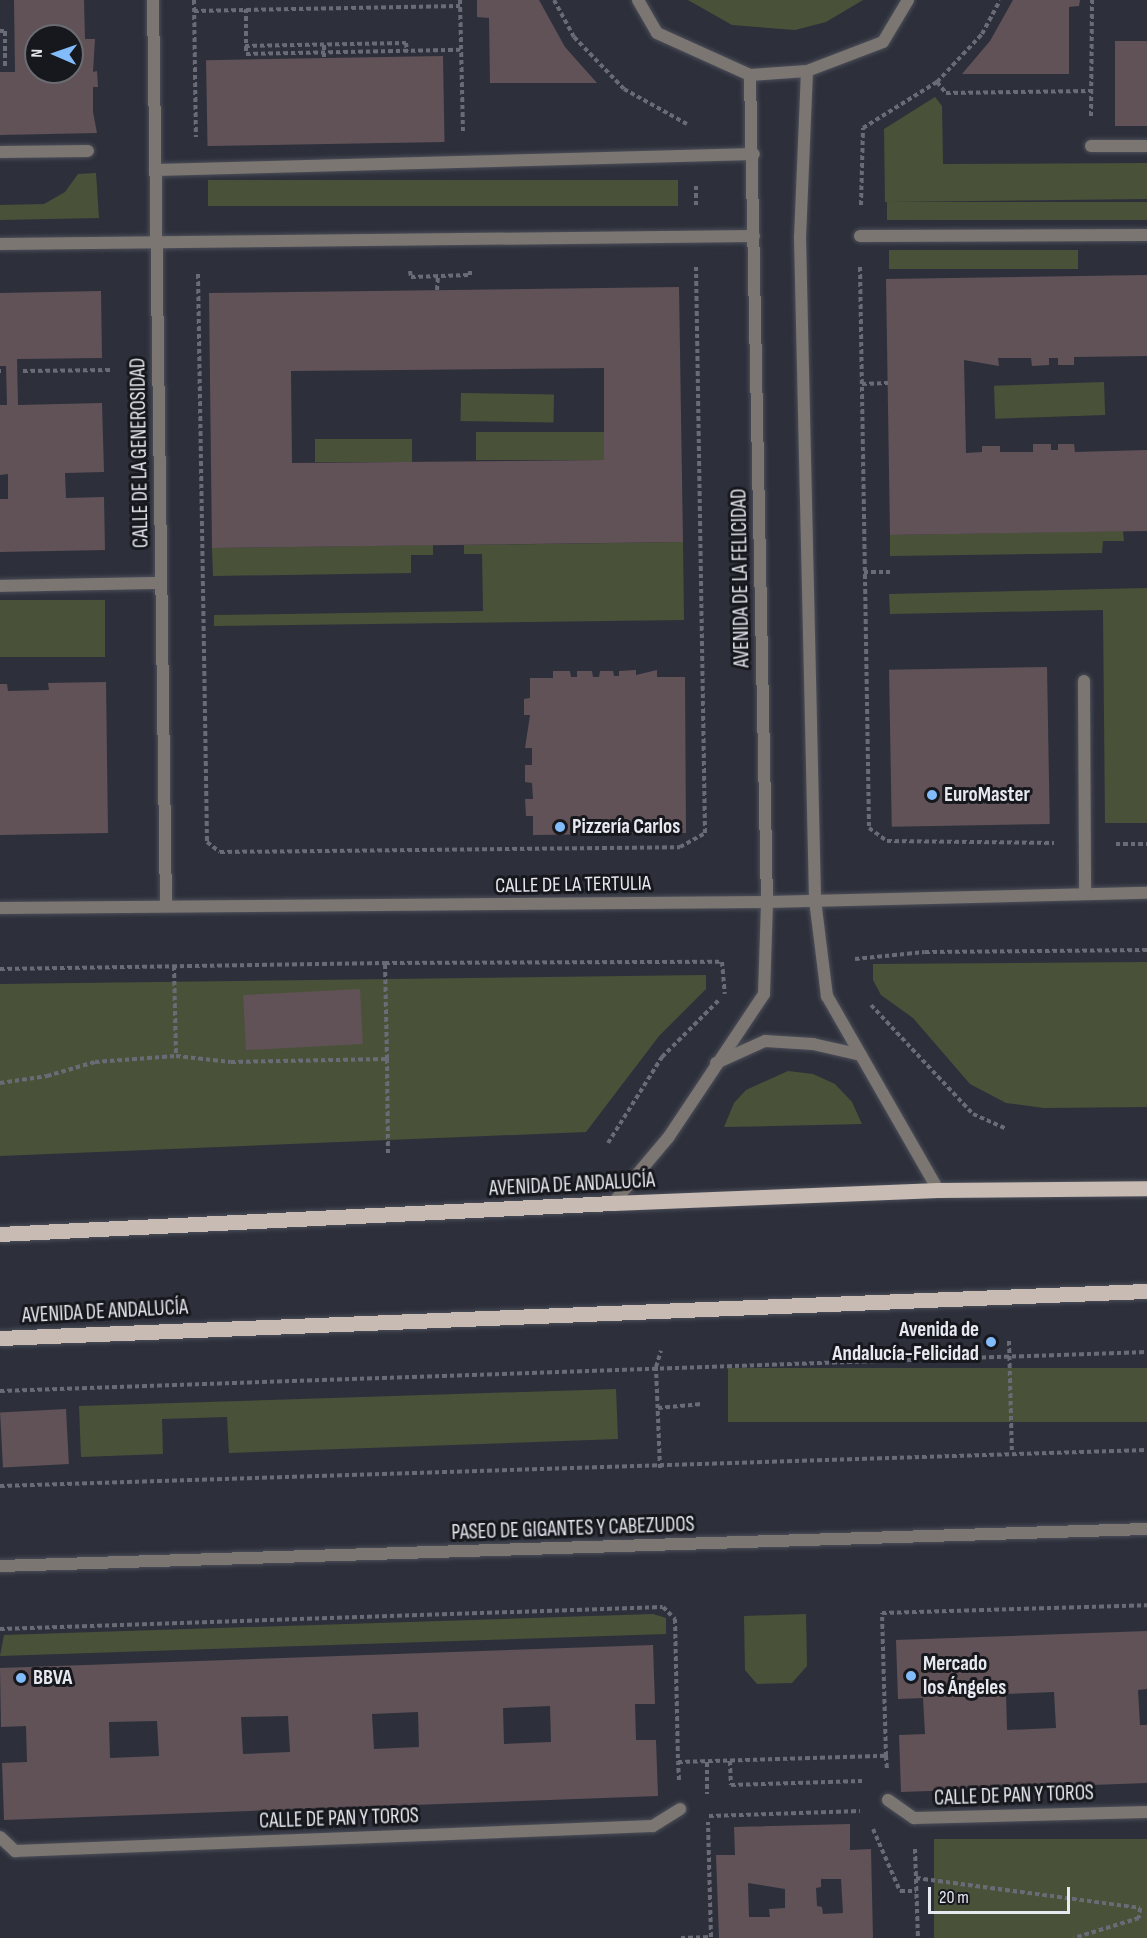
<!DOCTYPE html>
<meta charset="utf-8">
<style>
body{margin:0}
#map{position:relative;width:1147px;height:1938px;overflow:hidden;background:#2d303b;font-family:"Sofia Sans Condensed",sans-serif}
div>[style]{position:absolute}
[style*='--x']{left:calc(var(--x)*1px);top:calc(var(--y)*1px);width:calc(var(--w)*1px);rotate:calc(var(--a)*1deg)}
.green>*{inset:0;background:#495238;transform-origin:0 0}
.building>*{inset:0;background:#615257;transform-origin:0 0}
.path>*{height:4px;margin-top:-2px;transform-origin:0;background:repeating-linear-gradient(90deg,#696c76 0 4.5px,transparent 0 7.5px)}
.roads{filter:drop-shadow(0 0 2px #4b4e58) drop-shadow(0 0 2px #4b4e58)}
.lane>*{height:12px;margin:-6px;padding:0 6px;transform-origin:6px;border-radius:6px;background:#7c7672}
.street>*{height:12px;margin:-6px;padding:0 6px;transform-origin:6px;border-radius:6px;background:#7c7672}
.primary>*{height:15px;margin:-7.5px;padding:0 7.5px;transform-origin:7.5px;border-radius:7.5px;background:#c7bbb3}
.dots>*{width:16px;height:16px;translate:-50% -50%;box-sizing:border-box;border:3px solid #17181d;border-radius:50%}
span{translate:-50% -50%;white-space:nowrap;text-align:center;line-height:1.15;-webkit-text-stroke:6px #17181d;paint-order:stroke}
.street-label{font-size:21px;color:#e7e9f1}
.poi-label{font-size:21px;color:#e7e9f1;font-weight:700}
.left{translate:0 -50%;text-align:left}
.right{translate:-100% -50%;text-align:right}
.north{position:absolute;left:24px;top:24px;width:60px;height:60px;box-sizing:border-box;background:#17181d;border:2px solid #6a6c72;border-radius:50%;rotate:272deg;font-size:16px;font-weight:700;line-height:24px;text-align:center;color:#e7e9f1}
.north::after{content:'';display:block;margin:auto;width:21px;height:27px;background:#82bcfa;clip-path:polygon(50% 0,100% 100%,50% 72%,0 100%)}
.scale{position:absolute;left:928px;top:1887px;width:142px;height:27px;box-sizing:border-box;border:3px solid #e7e9f1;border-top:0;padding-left:8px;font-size:18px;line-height:21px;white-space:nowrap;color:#e7e9f1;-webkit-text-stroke:4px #17181d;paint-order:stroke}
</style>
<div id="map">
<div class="green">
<div style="clip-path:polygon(688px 0,863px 0,826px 22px,795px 30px,732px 25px)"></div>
<div style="clip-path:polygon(935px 97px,942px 106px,943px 164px,1147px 163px,1147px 199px,885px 202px,884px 129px)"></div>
<div style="clip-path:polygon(96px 173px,99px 218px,0 220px,0 205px,44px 204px,65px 192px,78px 174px)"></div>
<div style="left:678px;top:180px;width:26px;height:470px;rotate:90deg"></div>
<div style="left:1147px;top:202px;width:18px;height:260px;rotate:90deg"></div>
<div style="left:1078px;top:250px;width:19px;height:189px;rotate:90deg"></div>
<div style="left:1104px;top:382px;width:33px;height:110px;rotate:88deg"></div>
<div style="left:461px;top:393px;width:93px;height:28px;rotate:1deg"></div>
<div style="left:604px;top:432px;width:28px;height:128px;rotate:90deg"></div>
<div style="left:412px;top:439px;width:23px;height:97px;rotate:90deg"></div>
<div style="clip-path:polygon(1123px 531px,1124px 541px,1103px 541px,1102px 553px,890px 556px,890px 535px)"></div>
<div style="clip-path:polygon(683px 542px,684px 620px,214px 626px,214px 615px,483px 611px,482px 554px,464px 554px,464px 545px)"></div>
<div style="clip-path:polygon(433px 545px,433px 555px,411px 555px,411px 573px,213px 576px,212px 548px)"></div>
<div style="clip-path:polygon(1147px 588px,1147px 823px,1105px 823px,1103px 610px,890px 614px,889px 594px)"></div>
<div style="left:105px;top:600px;width:57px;height:105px;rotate:90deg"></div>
<div style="clip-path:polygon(1147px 962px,1147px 1107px,1044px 1108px,1006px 1103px,970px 1084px,913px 1018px,881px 995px,873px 980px,873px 964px)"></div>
<div style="clip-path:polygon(706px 975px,706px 989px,659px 1036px,586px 1132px,0 1156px,0 984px)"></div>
<div style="clip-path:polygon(788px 1071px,813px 1074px,835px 1084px,852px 1102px,862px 1124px,724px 1127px,734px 1103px,746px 1090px)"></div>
<div style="left:1147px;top:1368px;width:54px;height:419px;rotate:90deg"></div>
<div style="clip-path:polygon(616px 1389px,618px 1439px,229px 1453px,227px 1417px,162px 1419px,163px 1454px,81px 1457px,79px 1406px)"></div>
<div style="clip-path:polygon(653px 1614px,666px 1618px,666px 1634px,0 1656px,4px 1635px)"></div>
<div style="clip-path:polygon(806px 1614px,807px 1666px,792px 1683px,757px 1684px,745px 1670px,744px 1616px)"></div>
<div style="left:1147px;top:1839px;width:99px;height:213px;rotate:90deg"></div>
</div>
<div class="building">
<div style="clip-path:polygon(evenodd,14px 0,84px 0,85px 39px,95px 39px,93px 72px,97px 71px,98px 87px,93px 87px,93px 112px,97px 133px,0 135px,0 72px,15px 72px,14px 0,36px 36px,72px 36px,72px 72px,36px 72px,36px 36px)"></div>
<div style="clip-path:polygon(477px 0,539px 0,565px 47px,597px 83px,490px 83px,489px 18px,477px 17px)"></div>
<div style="clip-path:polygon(1013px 0,1080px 0,1079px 6px,1069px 7px,1069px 74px,962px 74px,990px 41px)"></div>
<div style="left:1115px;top:41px;width:32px;height:85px"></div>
<div style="left:443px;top:56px;width:86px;height:237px;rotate:89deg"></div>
<div style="clip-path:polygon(1147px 275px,1147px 356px,1074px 357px,1074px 365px,1058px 365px,1058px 358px,1049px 358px,1049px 365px,1032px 366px,1031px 358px,998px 358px,999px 366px,964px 360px,966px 453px,982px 452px,982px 446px,1000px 446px,1000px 452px,1033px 452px,1033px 444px,1051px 444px,1051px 450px,1058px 450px,1058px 444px,1074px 444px,1075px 452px,1147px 450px,1147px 531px,890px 535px,886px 279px)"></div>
<div style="clip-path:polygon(evenodd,679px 287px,683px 542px,212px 548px,209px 293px,679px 287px,604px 368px,604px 460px,292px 463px,291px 371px,604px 368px)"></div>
<div style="clip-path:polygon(101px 291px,102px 358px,17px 359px,18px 405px,102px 403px,104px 472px,65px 473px,66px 498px,104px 497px,105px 550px,0 552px,0 499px,8px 499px,8px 474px,0 475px,0 405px,7px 405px,6px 366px,0 366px,0 293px)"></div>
<div style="left:1047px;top:667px;width:157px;height:158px;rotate:89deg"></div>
<div style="clip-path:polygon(636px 670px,636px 675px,657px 670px,657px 677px,685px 677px,686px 833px,533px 835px,533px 816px,526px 816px,525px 799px,533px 799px,532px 783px,525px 782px,525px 765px,532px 765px,532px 748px,525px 748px,530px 715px,524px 715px,524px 699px,530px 698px,530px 678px,553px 678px,553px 671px,570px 671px,571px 677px,577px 677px,577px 671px,592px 671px,593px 677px,599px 677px,600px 671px,613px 671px,614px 676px,619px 676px,619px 671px)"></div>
<div style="clip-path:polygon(106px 682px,108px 833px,0 835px,0 684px,7px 684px,8px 691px,49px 690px,48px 683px)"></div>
<div style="left:360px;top:989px;width:55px;height:117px;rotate:87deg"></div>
<div style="left:66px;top:1409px;width:55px;height:66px;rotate:87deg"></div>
<div style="clip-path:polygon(evenodd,1147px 1631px,1147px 1689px,1138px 1690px,1140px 1725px,1147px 1725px,1147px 1783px,901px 1792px,899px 1735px,925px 1734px,923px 1698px,898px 1699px,896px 1640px,1147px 1631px,1054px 1692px,1056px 1728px,1007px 1730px,1006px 1694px,1054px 1692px)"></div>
<div style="clip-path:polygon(evenodd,653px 1645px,655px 1704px,635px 1704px,636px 1740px,656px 1740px,658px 1796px,4px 1820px,2px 1763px,27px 1762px,26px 1726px,1px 1727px,0 1668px,653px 1645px,550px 1706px,551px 1742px,504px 1744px,503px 1708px,550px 1706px,653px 1645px,418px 1712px,419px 1747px,374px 1749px,372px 1714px,418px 1712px,653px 1645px,288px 1716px,290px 1752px,243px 1754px,241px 1717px,288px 1716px,653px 1645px,157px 1721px,159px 1756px,110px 1758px,109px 1722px,157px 1721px)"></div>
<div style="clip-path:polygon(evenodd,850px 1824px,850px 1850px,871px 1849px,873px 1938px,719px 1938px,716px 1855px,735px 1855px,734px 1827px,850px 1824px,821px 1879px,841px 1879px,843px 1913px,823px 1914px,822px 1907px,817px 1906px,816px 1888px,821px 1887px,821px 1879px,850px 1824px,748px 1883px,785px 1889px,785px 1908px,769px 1909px,770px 1917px,749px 1917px,748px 1883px)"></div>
</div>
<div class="path">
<div style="--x:194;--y:0;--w:137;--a:89.2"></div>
<div style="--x:460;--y:0;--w:131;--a:88.7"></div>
<div style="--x:554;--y:0;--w:42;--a:61.6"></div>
<div style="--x:574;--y:37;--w:72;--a:46.1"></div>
<div style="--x:624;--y:89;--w:72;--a:29.1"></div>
<div style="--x:246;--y:9;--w:45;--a:90"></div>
<div style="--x:246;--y:54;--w:215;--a:-1.1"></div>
<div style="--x:194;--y:11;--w:266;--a:-1.1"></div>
<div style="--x:0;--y:31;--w:5;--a:0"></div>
<div style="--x:5;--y:31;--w:35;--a:90"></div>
<div style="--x:324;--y:45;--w:13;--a:90"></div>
<div style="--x:245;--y:46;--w:161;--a:-1.1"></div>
<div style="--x:406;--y:43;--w:8;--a:83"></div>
<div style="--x:937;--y:82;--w:14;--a:51"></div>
<div style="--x:946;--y:93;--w:145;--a:-0.8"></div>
<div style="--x:1091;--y:116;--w:116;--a:-89.5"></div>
<div style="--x:696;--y:205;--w:19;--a:-90"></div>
<div style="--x:861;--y:205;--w:77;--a:-88.5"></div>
<div style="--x:863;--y:128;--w:87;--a:-31.9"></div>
<div style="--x:937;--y:82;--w:66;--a:-46.8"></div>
<div style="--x:982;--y:34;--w:38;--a:-62"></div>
<div style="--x:860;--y:267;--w:561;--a:89.08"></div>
<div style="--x:869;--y:828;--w:22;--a:36"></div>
<div style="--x:887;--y:841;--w:167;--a:0.7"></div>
<div style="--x:410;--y:271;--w:6;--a:81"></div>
<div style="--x:411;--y:277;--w:59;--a:-1.9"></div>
<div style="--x:470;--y:275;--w:5;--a:-90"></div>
<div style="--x:198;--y:274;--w:568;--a:89.09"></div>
<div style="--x:207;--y:842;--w:16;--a:38"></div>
<div style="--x:220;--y:852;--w:460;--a:-0.6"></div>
<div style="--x:680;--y:847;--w:29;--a:-29"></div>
<div style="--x:705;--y:833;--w:566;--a:-90.91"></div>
<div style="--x:437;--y:290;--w:14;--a:-86"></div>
<div style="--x:0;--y:371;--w:1;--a:0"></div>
<div style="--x:23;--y:371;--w:89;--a:-0.6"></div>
<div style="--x:862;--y:384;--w:26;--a:-2"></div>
<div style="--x:864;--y:572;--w:26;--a:0"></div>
<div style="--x:1116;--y:844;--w:31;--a:0"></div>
<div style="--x:855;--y:959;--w:70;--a:-5.7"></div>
<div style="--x:925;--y:952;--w:222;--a:-0.5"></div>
<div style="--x:174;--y:966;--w:90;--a:88.7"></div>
<div style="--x:0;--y:969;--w:385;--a:-0.9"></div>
<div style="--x:871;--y:1005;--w:149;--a:46.9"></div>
<div style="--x:973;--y:1114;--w:36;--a:24"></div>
<div style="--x:387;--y:1059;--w:94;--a:89.4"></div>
<div style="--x:0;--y:1083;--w:48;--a:-8.5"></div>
<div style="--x:47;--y:1076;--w:50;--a:-16.3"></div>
<div style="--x:95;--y:1062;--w:81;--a:-4.2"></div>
<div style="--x:176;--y:1056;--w:55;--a:6.2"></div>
<div style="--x:231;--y:1062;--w:156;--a:-1.1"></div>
<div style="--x:387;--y:1059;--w:96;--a:-91.2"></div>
<div style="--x:385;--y:963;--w:337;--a:-0.2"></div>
<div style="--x:722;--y:962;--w:32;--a:85"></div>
<div style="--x:608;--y:1143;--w:102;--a:-57.9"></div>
<div style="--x:662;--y:1057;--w:82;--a:-45"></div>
<div style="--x:1009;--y:1341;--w:112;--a:88.5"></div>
<div style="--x:0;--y:1391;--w:1148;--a:-1.95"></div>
<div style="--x:658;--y:1408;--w:44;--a:-5.2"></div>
<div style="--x:660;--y:1468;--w:101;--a:-92.3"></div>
<div style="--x:656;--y:1367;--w:17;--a:-73"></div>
<div style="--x:0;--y:1486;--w:1148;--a:-1.8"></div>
<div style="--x:0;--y:1629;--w:663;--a:-1.9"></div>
<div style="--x:663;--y:1607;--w:17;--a:45"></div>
<div style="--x:675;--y:1619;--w:143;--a:88.8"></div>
<div style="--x:886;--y:1756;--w:143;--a:-91.6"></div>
<div style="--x:882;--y:1613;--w:265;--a:-1.7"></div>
<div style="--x:730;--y:1761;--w:24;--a:88"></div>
<div style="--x:731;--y:1785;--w:131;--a:-1.7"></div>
<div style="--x:707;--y:1762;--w:32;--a:90"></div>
<div style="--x:679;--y:1780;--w:18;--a:-93"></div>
<div style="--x:678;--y:1762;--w:208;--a:-1.7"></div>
<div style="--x:886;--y:1756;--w:13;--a:86"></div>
<div style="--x:709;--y:1816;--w:151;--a:-1.9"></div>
<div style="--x:873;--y:1829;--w:68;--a:66.5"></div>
<div style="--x:900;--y:1891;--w:16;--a:0"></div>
<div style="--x:915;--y:1849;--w:89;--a:88.1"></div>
<div style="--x:916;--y:1878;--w:226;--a:7.6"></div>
<div style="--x:1140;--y:1908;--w:10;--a:96"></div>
<div style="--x:1139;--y:1918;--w:68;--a:162.9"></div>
<div style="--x:681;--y:1938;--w:30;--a:-2"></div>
<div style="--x:711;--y:1937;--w:115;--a:-91.5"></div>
</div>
<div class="roads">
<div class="lane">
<div style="--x:1091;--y:146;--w:56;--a:0"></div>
<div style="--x:0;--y:152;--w:88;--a:-0.7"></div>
<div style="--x:156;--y:170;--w:598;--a:-1.53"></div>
<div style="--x:860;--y:236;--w:287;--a:-0.2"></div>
<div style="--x:0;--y:244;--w:754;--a:-0.61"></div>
<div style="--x:0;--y:586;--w:161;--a:-1.1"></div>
<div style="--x:1084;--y:681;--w:213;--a:89.7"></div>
</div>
<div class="street">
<div style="--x:153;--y:0;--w:905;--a:89.18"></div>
<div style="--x:638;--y:0;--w:38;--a:60"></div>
<div style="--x:657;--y:33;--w:102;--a:24.3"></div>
<div style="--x:750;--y:75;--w:57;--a:-4"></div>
<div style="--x:807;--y:71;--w:81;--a:-20.9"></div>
<div style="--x:883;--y:42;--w:49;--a:-59.2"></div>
<div style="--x:807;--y:71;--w:166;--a:92.4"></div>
<div style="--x:800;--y:237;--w:663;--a:88.7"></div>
<div style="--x:815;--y:900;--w:97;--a:82.9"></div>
<div style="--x:827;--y:996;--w:224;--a:60.2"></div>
<div style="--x:0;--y:908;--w:767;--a:-0.45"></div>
<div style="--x:767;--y:902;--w:380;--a:-1.4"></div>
<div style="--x:716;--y:1063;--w:54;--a:-24.2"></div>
<div style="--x:765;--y:1041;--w:48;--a:3.6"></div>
<div style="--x:813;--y:1044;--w:49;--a:12.9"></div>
<div style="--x:613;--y:1203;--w:85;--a:-49.8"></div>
<div style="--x:668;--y:1138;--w:173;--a:-56.3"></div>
<div style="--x:764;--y:994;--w:92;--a:-88.1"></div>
<div style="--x:767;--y:902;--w:827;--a:-91.18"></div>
<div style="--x:0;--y:1566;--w:1148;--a:-1.85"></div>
<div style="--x:888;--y:1800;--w:32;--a:35"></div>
<div style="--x:914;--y:1818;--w:233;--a:-1.5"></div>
<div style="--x:0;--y:1837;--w:21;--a:43"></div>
<div style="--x:15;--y:1851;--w:638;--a:-2.24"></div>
<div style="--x:653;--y:1826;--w:32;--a:-32"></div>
</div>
<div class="primary">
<div style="--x:0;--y:1234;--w:614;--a:-2.9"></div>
<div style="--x:613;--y:1203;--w:325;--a:-2.3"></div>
<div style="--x:938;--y:1190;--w:209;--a:-0.5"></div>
<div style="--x:0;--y:1338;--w:1148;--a:-2.35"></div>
</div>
</div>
<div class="dots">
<div style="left:932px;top:795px;background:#82bcfa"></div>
<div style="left:560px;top:827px;background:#82bcfa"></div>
<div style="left:991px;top:1342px;background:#82bcfa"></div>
<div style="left:911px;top:1676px;background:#82bcfa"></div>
<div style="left:21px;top:1678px;background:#82bcfa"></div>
</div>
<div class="street-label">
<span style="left:140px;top:453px;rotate:-91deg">CALLE DE LA GENEROSIDAD</span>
<span style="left:741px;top:578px;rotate:-91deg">AVENIDA DE LA FELICIDAD</span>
<span style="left:573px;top:885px;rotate:-1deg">CALLE DE LA TERTULIA</span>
<span style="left:572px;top:1185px;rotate:-3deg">AVENIDA DE ANDALUCÍA</span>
<span style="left:105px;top:1312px;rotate:-3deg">AVENIDA DE ANDALUCÍA</span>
<span style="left:573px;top:1529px;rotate:-2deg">PASEO DE GIGANTES Y CABEZUDOS</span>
<span style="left:1014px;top:1796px;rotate:-2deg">CALLE DE PAN Y TOROS</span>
<span style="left:339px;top:1819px;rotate:-2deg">CALLE DE PAN Y TOROS</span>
</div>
<div class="poi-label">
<span class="left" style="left:944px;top:795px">EuroMaster</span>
<span class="left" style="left:572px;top:827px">Pizzería Carlos</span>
<span class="right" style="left:979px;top:1342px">Avenida de<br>Andalucía-Felicidad</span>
<span class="left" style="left:923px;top:1676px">Mercado<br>los Ángeles</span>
<span class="left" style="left:33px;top:1678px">BBVA</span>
</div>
<div class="north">N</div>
<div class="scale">20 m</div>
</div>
